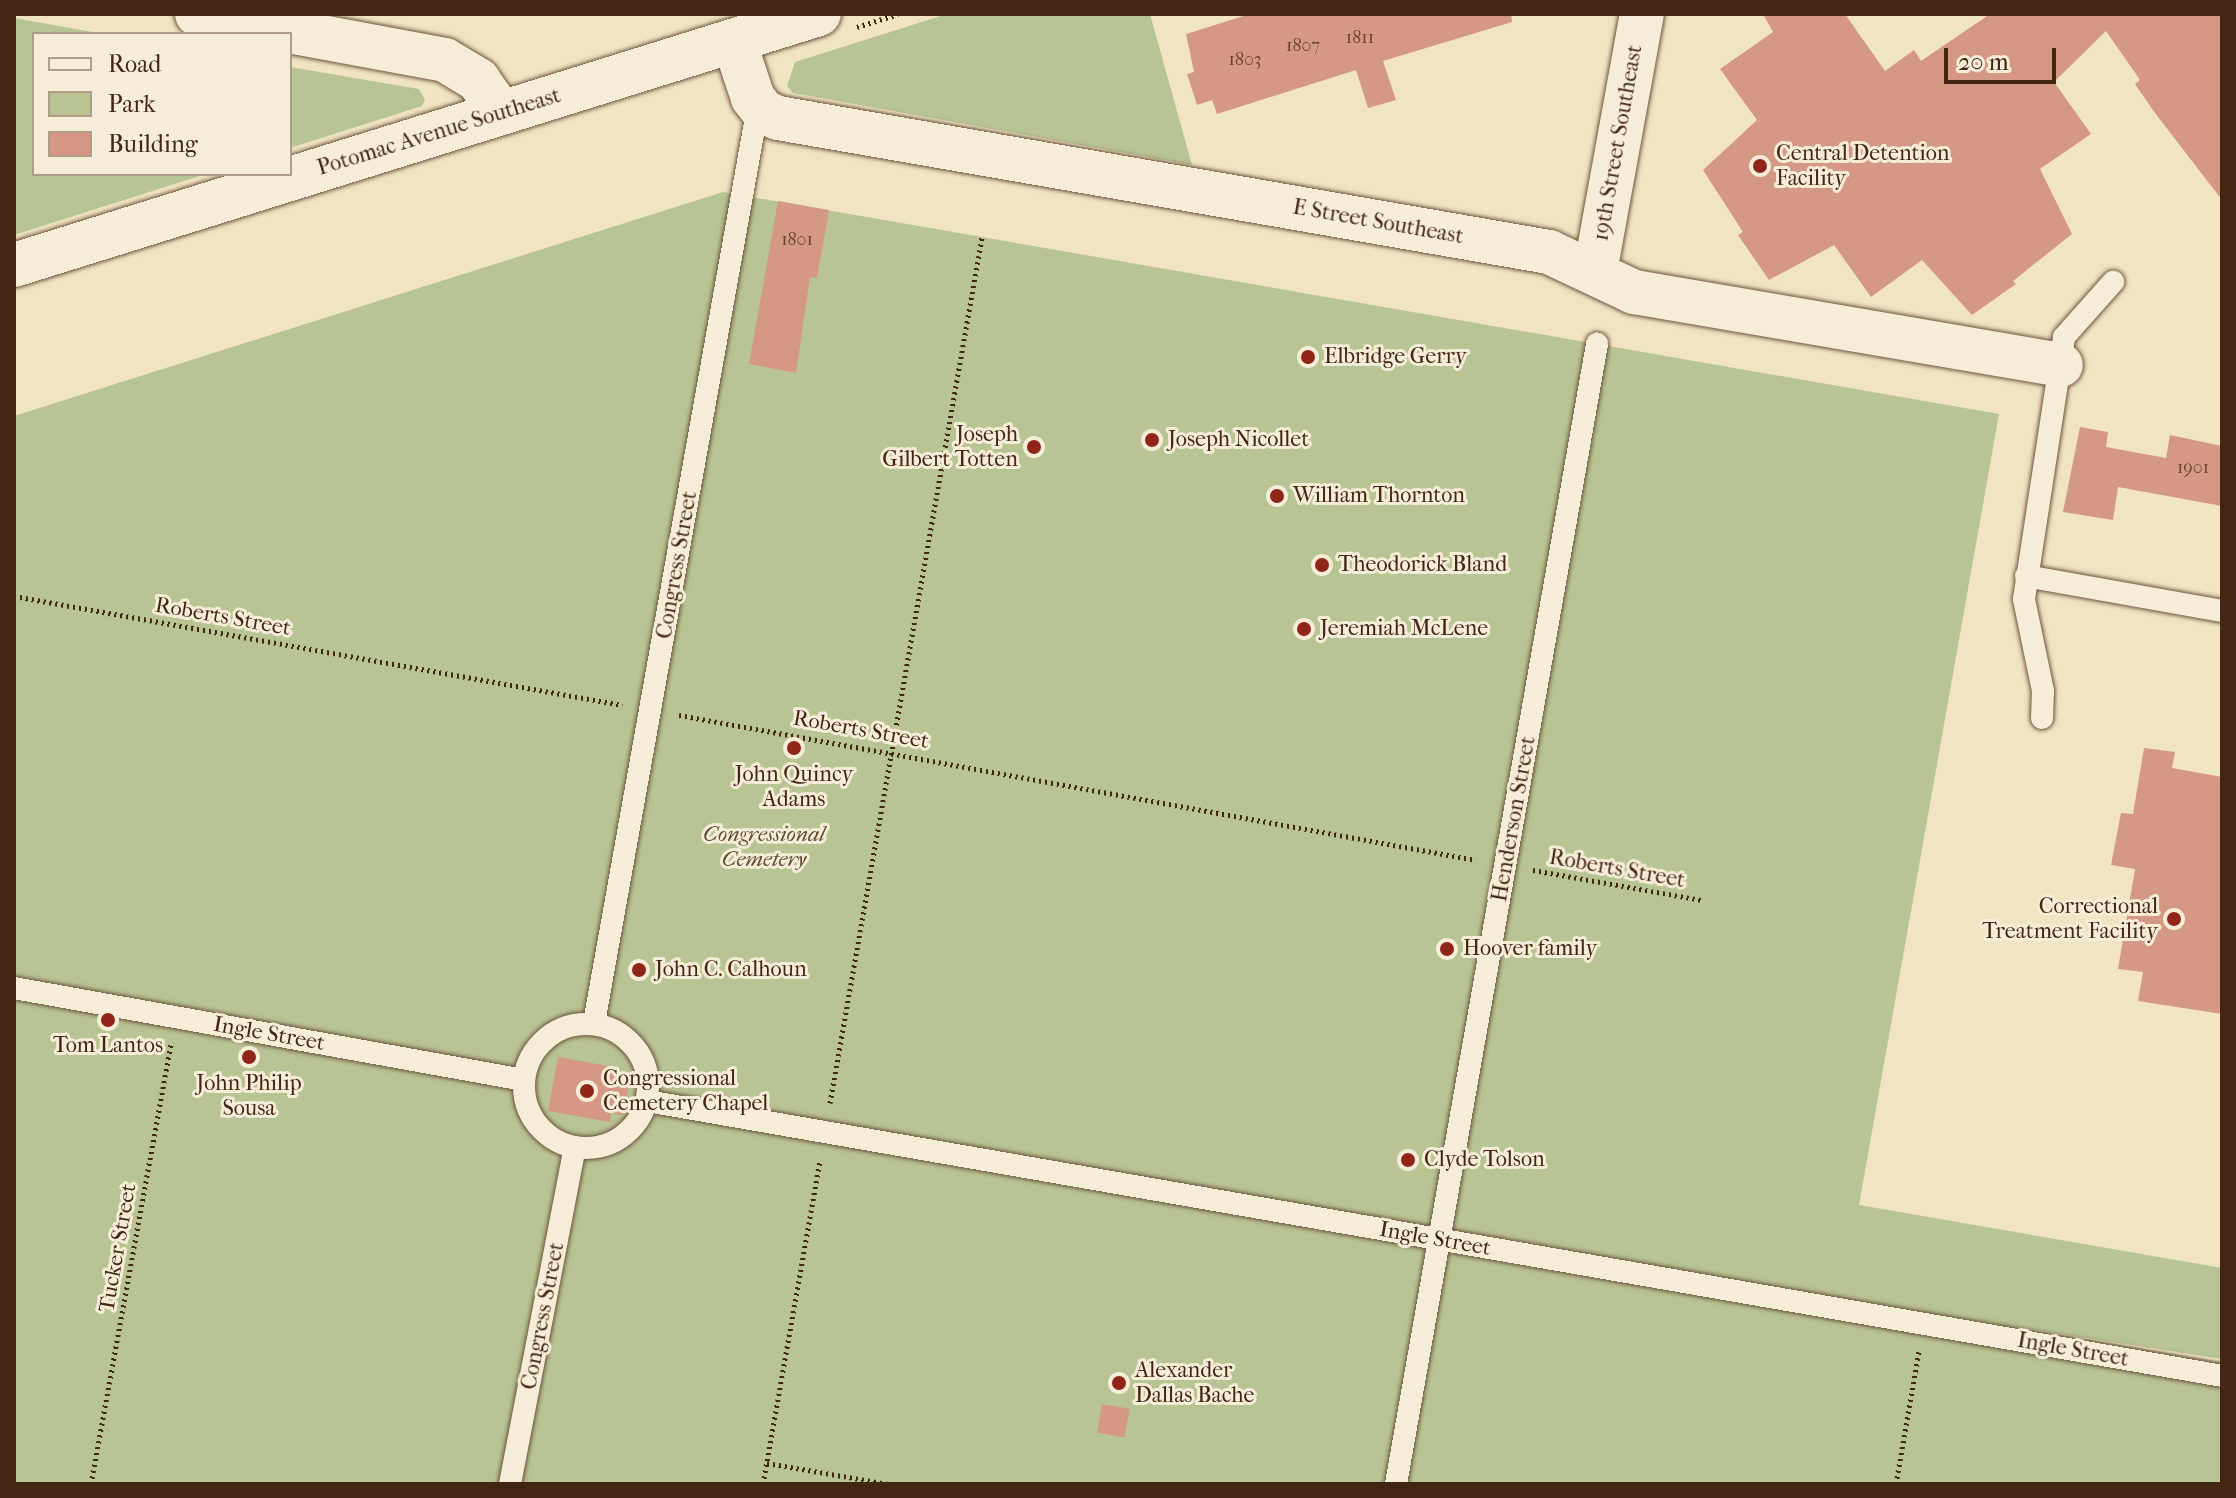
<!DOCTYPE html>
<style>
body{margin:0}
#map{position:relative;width:2236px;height:1498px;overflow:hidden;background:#f1e4c3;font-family:"IM FELL French Canon",serif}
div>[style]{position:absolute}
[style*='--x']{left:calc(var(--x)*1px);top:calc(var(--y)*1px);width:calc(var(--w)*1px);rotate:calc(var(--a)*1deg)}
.green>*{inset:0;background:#b9c494}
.building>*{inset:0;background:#d59884;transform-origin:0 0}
.path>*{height:5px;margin-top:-2.5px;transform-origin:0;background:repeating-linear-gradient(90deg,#422512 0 2px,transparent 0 6px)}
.roads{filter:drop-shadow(0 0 2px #6e553e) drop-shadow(0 0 2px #6e553e)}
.service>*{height:22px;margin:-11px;padding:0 11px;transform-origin:11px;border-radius:11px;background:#f6edd8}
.service>.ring{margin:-11px;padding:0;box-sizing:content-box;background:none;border:22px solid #f6edd8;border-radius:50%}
.minor>*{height:44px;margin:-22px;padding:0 22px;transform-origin:22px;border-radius:22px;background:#f6edd8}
.secondary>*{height:44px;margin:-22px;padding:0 22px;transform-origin:22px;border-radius:22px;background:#f6edd8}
.dots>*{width:22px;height:22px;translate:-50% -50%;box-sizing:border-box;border:4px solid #f6edd8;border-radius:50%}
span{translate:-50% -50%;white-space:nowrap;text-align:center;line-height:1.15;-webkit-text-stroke:6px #f6edd8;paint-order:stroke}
.number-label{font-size:18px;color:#67422e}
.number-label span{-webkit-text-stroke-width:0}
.street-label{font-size:22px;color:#422512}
.poi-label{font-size:22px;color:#422512}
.left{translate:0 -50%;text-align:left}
.right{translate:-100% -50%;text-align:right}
.park-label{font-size:22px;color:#604d32;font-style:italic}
.frame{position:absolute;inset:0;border:16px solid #422512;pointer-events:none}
.legend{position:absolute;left:32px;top:32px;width:260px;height:144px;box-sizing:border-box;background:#f6edd8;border:2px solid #ae9d89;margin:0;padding:10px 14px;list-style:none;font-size:24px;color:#422512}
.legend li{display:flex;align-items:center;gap:16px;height:40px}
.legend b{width:40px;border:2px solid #ae9d89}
.scale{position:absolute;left:1944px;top:48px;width:112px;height:36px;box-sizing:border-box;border:4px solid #422512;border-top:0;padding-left:10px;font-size:24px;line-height:28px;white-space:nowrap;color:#422512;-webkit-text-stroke:6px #f6edd8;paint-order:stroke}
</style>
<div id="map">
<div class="green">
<div style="clip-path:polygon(947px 14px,1150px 14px,1192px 165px,793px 93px,787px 86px,795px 62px)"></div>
<div style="clip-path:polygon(14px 18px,104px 34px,34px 34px,34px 174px,206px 174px,14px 235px)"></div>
<div style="clip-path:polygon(290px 67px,419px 89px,425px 100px,422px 106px,290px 148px)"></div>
<div style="clip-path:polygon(723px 192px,1999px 414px,1859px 1205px,2222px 1268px,2222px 1359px,2009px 1326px,2222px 1362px,2222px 1484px,14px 1484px,14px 416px)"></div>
</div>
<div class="building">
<div style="clip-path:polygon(1250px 14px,1511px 14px,1512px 22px,1383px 61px,1396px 100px,1368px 108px,1356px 70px,1217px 114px,1212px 100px,1197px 105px,1187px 74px,1194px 72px,1186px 34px)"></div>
<div style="clip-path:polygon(1763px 14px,1845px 14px,1885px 71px,1914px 50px,1921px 61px,1990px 14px,2222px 14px,2222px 200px,2155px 113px,2135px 84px,2140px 80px,2106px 31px,2054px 82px,2091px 134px,2040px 169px,2072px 234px,2013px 281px,2016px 284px,1972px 315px,1922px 260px,1871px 297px,1834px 245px,1769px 280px,1738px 235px,1743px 232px,1703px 170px,1757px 120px,1720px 69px,1773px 32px)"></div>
<div style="clip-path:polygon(778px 201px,829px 210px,817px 278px,810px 277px,796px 373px,749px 364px)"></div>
<div style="clip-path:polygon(2080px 427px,2108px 432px,2106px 447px,2166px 458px,2170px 435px,2222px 446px,2222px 506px,2118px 487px,2113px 520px,2063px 512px)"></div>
<div style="clip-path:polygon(2144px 748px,2175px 752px,2172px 768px,2222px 777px,2222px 1014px,2138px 1001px,2143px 972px,2118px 969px,2135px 869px,2111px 865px,2121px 813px,2133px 814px)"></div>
<div style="clip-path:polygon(558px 1057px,619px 1068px,618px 1078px,630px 1080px,623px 1115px,611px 1113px,610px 1122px,548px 1111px)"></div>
<div style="left:1102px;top:1404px;width:28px;height:29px;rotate:10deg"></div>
</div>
<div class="path">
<div style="--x:857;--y:27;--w:43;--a:-17.6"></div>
<div style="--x:14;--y:596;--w:618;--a:10.16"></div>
<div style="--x:679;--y:715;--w:810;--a:10.31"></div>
<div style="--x:1533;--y:870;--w:172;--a:10.1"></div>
<div style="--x:830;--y:1103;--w:879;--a:-80.04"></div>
<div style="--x:767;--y:1463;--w:124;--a:9.8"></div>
<div style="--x:91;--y:1484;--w:447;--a:-79.7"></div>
<div style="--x:763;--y:1484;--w:329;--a:-80"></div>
<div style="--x:1896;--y:1484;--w:135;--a:-80.2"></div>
</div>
<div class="roads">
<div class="service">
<div style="--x:2026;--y:576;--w:199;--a:10.1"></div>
<div style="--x:2042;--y:718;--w:27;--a:-88"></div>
<div style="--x:2043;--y:691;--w:94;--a:-101.7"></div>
<div style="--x:2024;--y:599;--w:265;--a:-81.3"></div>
<div style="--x:2064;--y:337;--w:74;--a:-48.3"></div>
<div style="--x:14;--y:988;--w:518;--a:10.23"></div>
<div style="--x:594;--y:1023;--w:932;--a:-79.86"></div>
<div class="ring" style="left:524px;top:1024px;width:102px;height:102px"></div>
<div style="--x:647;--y:1101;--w:1599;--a:9.9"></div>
<div style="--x:510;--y:1484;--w:343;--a:-79.1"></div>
<div style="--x:1396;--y:1484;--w:1158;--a:-80"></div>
</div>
<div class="minor">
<div style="--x:197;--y:14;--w:252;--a:10.5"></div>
<div style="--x:445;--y:60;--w:39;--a:31"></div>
<div style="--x:478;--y:80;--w:39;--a:55"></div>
<div style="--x:734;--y:41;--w:60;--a:71.6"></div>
<div style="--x:753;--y:98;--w:18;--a:52"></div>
<div style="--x:764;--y:112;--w:15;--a:23"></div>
<div style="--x:778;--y:118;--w:783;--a:9.86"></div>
<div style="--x:1549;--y:252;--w:94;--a:25.2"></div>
<div style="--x:1634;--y:292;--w:433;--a:9.7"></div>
<div style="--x:1595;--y:272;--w:262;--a:-79.7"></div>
</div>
<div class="secondary">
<div style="--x:14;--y:265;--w:843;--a:-17.32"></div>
</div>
</div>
<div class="dots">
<div style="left:1760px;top:166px;background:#8f2418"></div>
<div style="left:1308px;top:357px;background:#8f2418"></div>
<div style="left:1152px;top:440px;background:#8f2418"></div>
<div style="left:1034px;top:447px;background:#8f2418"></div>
<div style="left:1277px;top:496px;background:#8f2418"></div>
<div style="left:1322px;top:565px;background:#8f2418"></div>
<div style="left:1304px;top:629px;background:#8f2418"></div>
<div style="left:794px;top:748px;background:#8f2418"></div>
<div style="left:2174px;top:919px;background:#8f2418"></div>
<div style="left:1447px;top:949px;background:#8f2418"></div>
<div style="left:639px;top:970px;background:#8f2418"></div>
<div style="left:108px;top:1020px;background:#8f2418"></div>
<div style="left:249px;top:1057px;background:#8f2418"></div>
<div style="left:587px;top:1091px;background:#8f2418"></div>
<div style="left:1408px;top:1160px;background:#8f2418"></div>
<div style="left:1119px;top:1383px;background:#8f2418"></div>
</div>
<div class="number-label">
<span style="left:1360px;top:38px">1811</span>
<span style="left:1303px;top:46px">1807</span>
<span style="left:1245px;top:60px">1803</span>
<span style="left:797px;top:240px">1801</span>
<span style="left:2193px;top:468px">1901</span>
</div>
<div class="street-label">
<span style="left:439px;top:132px;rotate:-17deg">Potomac Avenue Southeast</span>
<span style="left:1618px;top:143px;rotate:-80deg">19th Street Southeast</span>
<span style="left:1378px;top:222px;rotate:10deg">E Street Southeast</span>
<span style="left:677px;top:565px;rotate:-80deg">Congress Street</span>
<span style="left:223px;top:617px;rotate:10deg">Roberts Street</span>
<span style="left:861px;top:730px;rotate:10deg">Roberts Street</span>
<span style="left:1514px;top:819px;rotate:-80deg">Henderson Street</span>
<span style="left:1617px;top:869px;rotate:10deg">Roberts Street</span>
<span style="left:269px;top:1034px;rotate:10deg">Ingle Street</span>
<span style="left:1435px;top:1239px;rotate:10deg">Ingle Street</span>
<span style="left:118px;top:1248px;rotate:-80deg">Tucker Street</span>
<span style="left:543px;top:1316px;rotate:-79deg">Congress Street</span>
<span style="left:2073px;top:1350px;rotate:10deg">Ingle Street</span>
</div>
<div class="poi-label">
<span class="left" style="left:1776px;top:166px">Central Detention<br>Facility</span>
<span class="left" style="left:1324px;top:357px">Elbridge Gerry</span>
<span class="right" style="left:1018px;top:447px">Joseph<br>Gilbert Totten</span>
<span class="left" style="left:1168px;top:440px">Joseph Nicollet</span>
<span class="left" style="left:1293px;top:496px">William Thornton</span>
<span class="left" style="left:1338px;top:565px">Theodorick Bland</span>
<span class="left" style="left:1320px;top:629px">Jeremiah McLene</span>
<span style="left:794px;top:787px">John Quincy<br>Adams</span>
<span class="right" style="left:2158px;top:919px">Correctional<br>Treatment Facility</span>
<span class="left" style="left:1463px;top:949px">Hoover family</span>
<span class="left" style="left:655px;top:970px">John C. Calhoun</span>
<span style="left:108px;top:1046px">Tom Lantos</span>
<span class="left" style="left:603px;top:1091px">Congressional<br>Cemetery Chapel</span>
<span style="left:249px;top:1096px">John Philip<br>Sousa</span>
<span class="left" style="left:1424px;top:1160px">Clyde Tolson</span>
<span class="left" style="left:1135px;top:1383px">Alexander<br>Dallas Bache</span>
</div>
<div class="park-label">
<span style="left:764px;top:847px">Congressional<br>Cemetery</span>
</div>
<div class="frame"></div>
<ul class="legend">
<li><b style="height:10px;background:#f6edd8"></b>Road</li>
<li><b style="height:22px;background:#b9c494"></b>Park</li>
<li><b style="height:22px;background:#d59884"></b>Building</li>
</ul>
<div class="scale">20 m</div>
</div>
